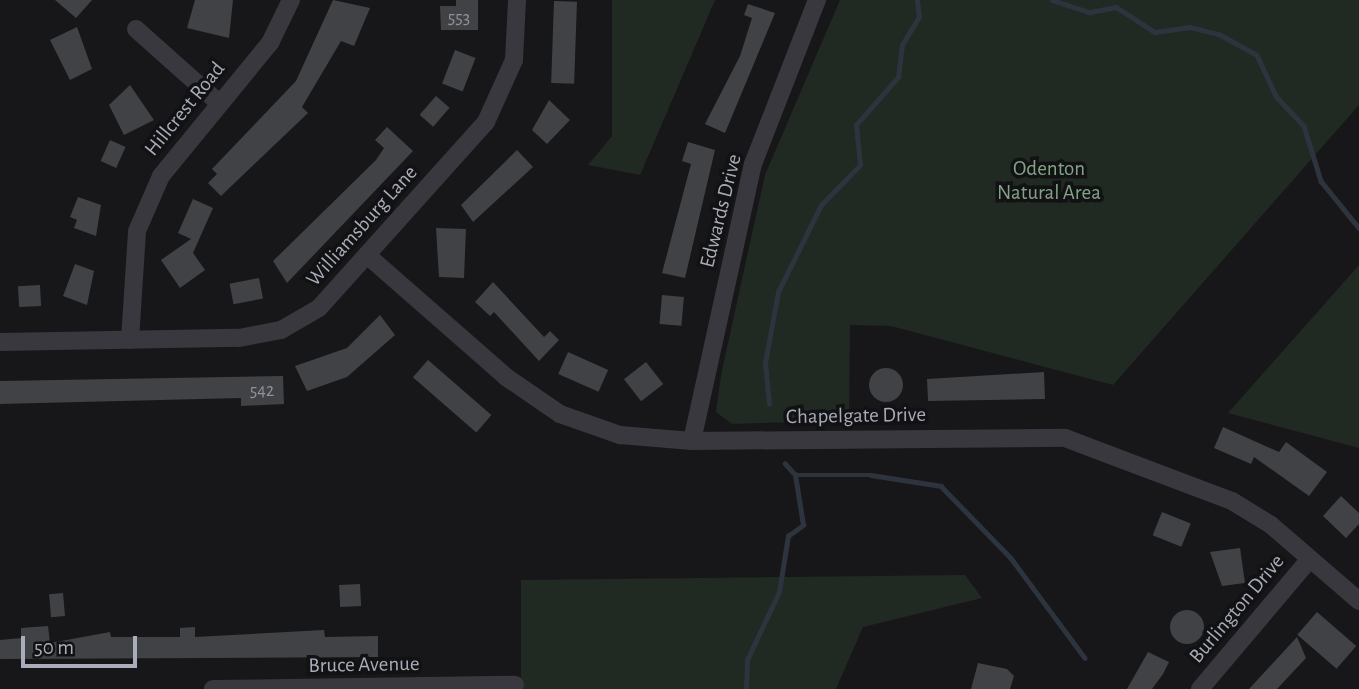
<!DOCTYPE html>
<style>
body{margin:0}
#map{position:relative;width:1359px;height:689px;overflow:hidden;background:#171719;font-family:"Alegreya Sans",sans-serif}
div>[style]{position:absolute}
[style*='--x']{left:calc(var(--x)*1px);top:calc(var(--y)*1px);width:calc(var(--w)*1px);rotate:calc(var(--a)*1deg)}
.green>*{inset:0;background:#212923}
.stream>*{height:4.5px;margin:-2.25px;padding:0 2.25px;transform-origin:2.25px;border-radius:2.25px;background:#2d343d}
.building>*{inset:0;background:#414246;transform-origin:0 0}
.round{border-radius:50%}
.street>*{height:18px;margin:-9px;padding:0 9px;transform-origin:9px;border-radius:9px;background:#38383e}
span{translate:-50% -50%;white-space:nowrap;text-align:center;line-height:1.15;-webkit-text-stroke:7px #121214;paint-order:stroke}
.number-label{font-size:18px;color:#8f929c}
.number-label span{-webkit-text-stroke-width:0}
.street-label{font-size:21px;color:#a9adb9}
.park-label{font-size:21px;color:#81a386}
.scale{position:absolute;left:21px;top:636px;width:116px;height:32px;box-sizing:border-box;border:4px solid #a9adb9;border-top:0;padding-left:9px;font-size:21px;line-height:24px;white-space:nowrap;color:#a9adb9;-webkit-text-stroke:5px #121214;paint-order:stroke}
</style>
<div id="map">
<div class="green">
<div style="clip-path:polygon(612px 0,715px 0,640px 175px,588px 165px,612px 136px)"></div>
<div style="clip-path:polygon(840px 0,1359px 0,1359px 105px,1113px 385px,891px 326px,850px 325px,849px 420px,732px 424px,716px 412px,721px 375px,765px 175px)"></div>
<div style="clip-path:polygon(1359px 265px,1359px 448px,1228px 413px)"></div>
<div style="clip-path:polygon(965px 575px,982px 598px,863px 627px,836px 689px,521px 689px,521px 580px)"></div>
</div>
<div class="stream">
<div style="--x:1052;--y:0;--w:40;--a:18"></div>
<div style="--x:1090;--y:12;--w:26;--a:-11"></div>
<div style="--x:1116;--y:7;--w:46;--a:32.7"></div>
<div style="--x:1155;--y:32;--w:35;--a:-8"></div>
<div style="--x:1190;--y:27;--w:30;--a:14"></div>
<div style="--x:1219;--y:34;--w:43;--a:28.9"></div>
<div style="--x:1257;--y:55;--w:45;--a:65.1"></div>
<div style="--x:1276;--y:96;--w:41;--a:47"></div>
<div style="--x:1304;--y:126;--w:58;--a:72.8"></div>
<div style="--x:1321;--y:181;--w:60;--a:51"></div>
<div style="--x:769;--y:404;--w:41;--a:-95.6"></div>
<div style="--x:765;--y:363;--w:72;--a:-79.6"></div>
<div style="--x:778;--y:292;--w:97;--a:-63.7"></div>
<div style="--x:821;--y:205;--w:56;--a:-45.7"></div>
<div style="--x:860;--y:165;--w:40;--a:-95.7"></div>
<div style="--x:856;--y:125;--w:64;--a:-48.8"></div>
<div style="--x:898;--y:77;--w:32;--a:-83"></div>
<div style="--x:902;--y:45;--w:33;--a:-59"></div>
<div style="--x:919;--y:17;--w:17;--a:-97"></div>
<div style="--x:795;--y:475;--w:76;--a:0"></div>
<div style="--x:871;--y:475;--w:71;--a:8.9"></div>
<div style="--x:941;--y:486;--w:100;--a:45.8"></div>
<div style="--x:1011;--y:558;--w:124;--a:53.5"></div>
<div style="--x:746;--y:689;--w:29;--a:-88"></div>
<div style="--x:747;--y:660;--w:75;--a:-64.8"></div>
<div style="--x:779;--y:592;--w:57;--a:-80.9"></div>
<div style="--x:788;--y:536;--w:19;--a:-36"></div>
<div style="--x:803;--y:525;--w:51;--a:-99.1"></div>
<div style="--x:795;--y:475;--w:15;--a:-132"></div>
</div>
<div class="building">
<div style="clip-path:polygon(55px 0,92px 0,76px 18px)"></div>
<div style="clip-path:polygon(195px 0,233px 0,229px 38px,187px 28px)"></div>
<div style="clip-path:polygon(333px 0,370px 8px,354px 46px,341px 41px,302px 107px,308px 113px,221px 196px,208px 183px,217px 174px,212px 169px,296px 81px)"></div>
<div style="clip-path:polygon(456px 0,478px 0,478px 30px,441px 30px,440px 6px,456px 6px)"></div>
<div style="left:554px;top:1px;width:23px;height:82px;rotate:2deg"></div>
<div style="clip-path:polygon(748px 4px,775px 13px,725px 133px,705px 124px,740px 56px,752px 18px,744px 15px)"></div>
<div style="clip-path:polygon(77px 27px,92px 69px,70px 80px,50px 40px)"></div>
<div style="left:455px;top:50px;width:22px;height:36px;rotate:21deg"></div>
<div style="clip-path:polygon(130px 85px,154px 120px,124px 135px,109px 105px)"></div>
<div style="left:436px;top:96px;width:18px;height:25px;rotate:41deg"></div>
<div style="clip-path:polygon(549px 100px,570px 120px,547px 144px,532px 130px)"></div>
<div style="clip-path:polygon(387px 127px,413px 151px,287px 283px,273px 261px,376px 160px,384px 148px,375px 140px)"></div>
<div style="left:110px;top:140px;width:17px;height:23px;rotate:24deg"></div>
<div style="clip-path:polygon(688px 142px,715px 150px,685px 278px,662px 273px,691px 164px,682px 161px)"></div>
<div style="clip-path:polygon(517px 150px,533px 167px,473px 222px,461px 205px)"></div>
<div style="clip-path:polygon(78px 197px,101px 205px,96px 236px,74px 228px,77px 220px,70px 217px)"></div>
<div style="clip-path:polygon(193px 199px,213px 208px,193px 253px,205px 270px,180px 288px,161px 260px,191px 239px,178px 233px)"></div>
<div style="clip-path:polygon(436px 228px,466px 229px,464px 278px,439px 277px)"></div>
<div style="clip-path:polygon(75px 264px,94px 271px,87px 305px,63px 296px)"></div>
<div style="left:259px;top:278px;width:21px;height:30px;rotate:79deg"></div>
<div style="clip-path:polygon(493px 282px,544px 337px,550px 331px,559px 340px,539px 361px,494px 312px,490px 316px,475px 302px)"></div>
<div style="left:40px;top:285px;width:21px;height:22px;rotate:87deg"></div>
<div style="left:662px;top:295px;width:22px;height:29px;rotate:5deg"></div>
<div style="clip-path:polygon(380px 315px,395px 335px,347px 377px,307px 391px,295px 366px,347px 348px)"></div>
<div style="left:568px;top:352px;width:44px;height:24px;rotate:24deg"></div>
<div style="left:428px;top:360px;width:84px;height:23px;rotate:41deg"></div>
<div style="left:646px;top:362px;width:28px;height:28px;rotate:52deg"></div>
<div class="round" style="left:869px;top:368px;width:34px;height:34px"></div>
<div style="clip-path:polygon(1044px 372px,1045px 399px,928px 401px,927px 379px)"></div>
<div style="clip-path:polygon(283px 376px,284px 404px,241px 406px,241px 398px,0 404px,0 381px)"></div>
<div style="clip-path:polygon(1223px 427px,1279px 452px,1286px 442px,1327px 472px,1309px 496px,1254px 457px,1251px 464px,1214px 448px)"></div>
<div style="clip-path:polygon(1341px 496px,1359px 513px,1359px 524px,1346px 538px,1323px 516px)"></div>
<div style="left:1162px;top:512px;width:31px;height:25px;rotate:22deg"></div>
<div style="clip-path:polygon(1240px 548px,1245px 583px,1222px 586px,1210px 552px)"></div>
<div style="left:360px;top:584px;width:22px;height:21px;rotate:87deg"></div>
<div style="left:63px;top:593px;width:23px;height:14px;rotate:85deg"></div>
<div class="round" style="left:1170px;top:610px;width:34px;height:34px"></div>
<div style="left:1317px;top:612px;width:52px;height:30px;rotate:41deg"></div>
<div style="clip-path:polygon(48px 626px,50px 643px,110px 632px,111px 637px,180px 637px,180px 628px,195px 627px,195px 637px,324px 630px,325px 637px,378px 636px,378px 657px,0 659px,0 640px,21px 638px,21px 628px)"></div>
<div style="clip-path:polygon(1297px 637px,1306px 658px,1277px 689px,1249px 689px)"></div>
<div style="clip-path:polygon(1148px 652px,1169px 662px,1163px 674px,1152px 689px,1127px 689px)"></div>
<div style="clip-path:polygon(978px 663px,1007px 669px,1014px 676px,1010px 689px,971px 689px)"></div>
</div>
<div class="street">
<div style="--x:136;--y:29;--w:110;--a:41.7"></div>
<div style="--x:368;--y:256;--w:184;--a:41.2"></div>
<div style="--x:506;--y:377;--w:65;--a:34.4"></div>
<div style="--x:560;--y:414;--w:64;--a:19.3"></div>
<div style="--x:620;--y:435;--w:72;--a:4.8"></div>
<div style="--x:692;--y:441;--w:373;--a:-0.5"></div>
<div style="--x:1065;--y:438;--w:178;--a:20.7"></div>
<div style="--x:1232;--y:501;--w:46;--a:31.6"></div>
<div style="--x:1271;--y:525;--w:116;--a:40.8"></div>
<div style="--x:130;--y:340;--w:109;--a:-86.3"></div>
<div style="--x:137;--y:231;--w:60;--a:-66.4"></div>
<div style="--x:161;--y:176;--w:172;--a:-50.7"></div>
<div style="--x:270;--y:43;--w:48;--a:-64"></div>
<div style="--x:0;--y:342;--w:239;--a:-1"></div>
<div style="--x:239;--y:338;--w:43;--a:-10.8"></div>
<div style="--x:281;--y:330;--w:44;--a:-30.1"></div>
<div style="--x:319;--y:308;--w:250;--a:-48.1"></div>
<div style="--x:486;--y:122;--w:68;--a:-65.7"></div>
<div style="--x:514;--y:60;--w:60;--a:-87.1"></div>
<div style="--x:692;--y:441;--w:284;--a:-77.6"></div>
<div style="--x:753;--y:164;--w:176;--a:-68.7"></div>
<div style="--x:213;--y:689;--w:302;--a:-0.8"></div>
<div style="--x:1200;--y:689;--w:170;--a:-49.8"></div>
</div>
<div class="number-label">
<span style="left:459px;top:18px">553</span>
<span style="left:262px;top:391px">542</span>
</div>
<div class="street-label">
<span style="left:185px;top:109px;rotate:-51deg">Hillcrest Road</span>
<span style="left:721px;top:211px;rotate:-76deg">Edwards Drive</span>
<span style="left:362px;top:226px;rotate:-48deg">Williamsburg Lane</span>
<span style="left:856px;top:416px;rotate:-1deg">Chapelgate Drive</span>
<span style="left:1237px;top:609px;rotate:-50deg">Burlington Drive</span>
<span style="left:364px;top:665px;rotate:-1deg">Bruce Avenue</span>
</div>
<div class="park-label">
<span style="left:1049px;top:181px">Odenton<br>Natural Area</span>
</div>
<div class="scale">50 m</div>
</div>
